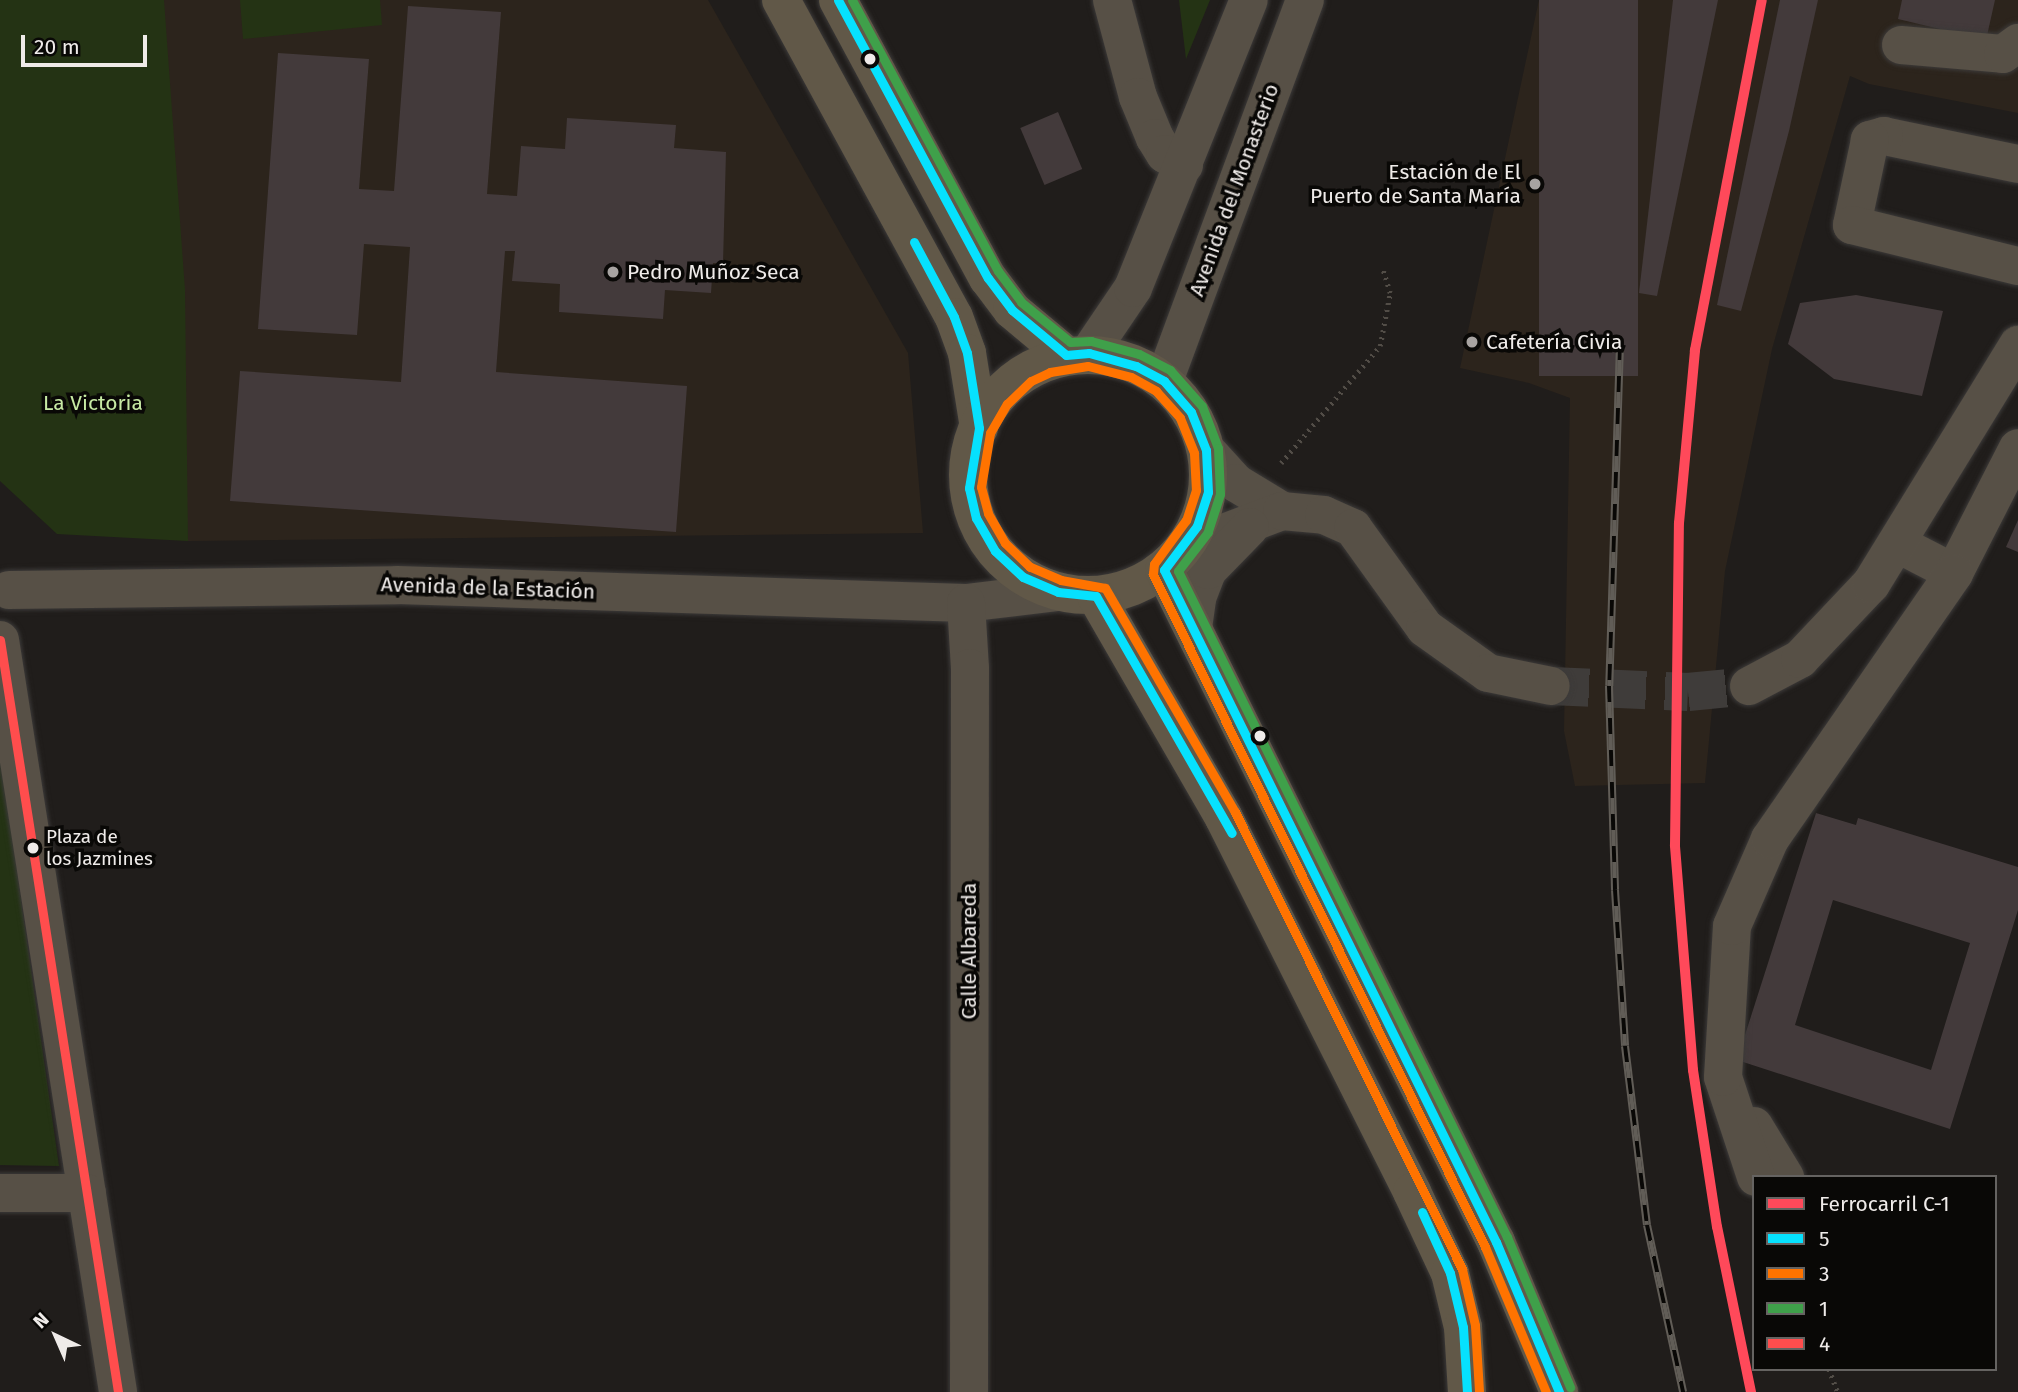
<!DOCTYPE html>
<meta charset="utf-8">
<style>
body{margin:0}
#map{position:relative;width:2018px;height:1392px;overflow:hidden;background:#201d1b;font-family:"Fira Sans",sans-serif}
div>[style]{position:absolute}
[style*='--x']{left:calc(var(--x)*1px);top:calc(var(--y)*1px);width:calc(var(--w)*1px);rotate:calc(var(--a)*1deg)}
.built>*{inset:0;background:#2c241c}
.green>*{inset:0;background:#243314}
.building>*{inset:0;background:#433a3b;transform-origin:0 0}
.minor-tunnel>*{height:38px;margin-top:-19px;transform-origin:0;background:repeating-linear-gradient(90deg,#3f3c3a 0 38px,transparent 0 57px)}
.path>*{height:4.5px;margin-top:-2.25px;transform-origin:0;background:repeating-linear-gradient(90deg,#524d47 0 2px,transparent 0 7px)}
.roads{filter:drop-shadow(0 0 2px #3c3a39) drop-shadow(0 0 2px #3c3a39)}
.minor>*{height:38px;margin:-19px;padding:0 19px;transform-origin:19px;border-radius:19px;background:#575046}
.major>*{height:38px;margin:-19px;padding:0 19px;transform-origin:19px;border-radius:19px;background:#615848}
.major>.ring{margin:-19px;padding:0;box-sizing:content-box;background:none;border:38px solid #615848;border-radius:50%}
.rail>*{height:8px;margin-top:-4px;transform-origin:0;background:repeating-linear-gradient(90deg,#090806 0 16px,#615d57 0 32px);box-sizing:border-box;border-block:2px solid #615d57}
.bus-1>*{height:9px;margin:-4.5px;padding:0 4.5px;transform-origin:4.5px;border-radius:4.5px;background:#06e1fe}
.bus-2>*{height:9px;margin:-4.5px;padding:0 4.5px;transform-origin:4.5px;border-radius:4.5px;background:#ff7300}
.bus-3>*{height:9px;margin:-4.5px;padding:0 4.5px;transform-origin:4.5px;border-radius:4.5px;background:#3fa04a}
.bus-4>*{height:9px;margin:-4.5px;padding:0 4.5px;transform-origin:4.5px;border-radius:4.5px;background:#ff4d4d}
.rail-1>*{height:10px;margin:-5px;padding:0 5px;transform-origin:5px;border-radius:5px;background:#ff495a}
.dots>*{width:19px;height:19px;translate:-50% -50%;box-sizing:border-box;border:4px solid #090806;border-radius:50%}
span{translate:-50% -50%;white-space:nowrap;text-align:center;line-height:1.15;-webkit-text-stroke:7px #090806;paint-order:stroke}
.bus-label{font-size:19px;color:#efebe9}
.left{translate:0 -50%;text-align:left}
.poi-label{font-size:21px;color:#efebe9}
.right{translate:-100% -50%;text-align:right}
.street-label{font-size:21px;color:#efebe9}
.park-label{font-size:21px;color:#c7eaa4}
.legend{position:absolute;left:1752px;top:1175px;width:245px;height:196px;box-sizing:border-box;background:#090806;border:2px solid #656361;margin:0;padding:9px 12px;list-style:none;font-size:21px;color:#efebe9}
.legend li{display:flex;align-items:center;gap:14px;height:35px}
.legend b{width:35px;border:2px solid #656361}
.north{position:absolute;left:21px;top:1301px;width:70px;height:70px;-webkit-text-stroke:5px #090806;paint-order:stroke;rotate:316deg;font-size:19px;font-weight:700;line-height:28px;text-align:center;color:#efebe9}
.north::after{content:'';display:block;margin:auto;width:24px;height:32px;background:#efebe9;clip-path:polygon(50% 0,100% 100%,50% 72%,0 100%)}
.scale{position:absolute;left:21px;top:35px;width:126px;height:32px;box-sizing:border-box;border:4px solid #efebe9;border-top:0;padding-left:9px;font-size:21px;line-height:24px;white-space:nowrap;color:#efebe9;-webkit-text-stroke:5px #090806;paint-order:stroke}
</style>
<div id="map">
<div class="built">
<div style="clip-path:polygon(160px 0,708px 0,908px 353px,923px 533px,188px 541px)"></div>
<div style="clip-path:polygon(1539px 0,2018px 0,2018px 113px,1869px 84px,1850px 76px,1772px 349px,1725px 571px,1705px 783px,1575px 786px,1564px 731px,1570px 398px,1529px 383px,1460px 368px)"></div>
</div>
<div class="green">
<div style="clip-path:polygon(0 0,164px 0,185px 290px,188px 541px,57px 534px,0 481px)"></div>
<div style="clip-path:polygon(240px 0,380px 0,382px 25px,243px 39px)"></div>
<div style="clip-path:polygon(1179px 0,1210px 0,1186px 59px)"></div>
<div style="clip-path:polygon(0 752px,59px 1166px,0 1165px)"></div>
</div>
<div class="building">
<div style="left:1539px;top:0;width:99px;height:376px"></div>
<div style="clip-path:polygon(1673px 0,1718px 0,1657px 296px,1639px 293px)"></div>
<div style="clip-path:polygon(1780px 0,1818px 0,1789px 131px,1741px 311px,1717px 305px)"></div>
<div style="clip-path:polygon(1902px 0,1995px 0,1986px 40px,1898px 19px)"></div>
<div style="clip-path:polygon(408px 6px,501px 12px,487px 194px,517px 196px,521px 146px,565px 149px,567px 118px,676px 125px,674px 148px,726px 152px,723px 263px,713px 263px,711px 293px,665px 290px,663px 319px,559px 312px,560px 284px,512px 281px,515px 251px,505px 251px,496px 372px,687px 386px,676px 532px,230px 501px,240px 371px,401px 382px,410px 247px,364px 244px,357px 335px,258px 329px,278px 53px,369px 59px,359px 189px,394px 191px)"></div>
<div style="left:1058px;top:112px;width:62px;height:41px;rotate:67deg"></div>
<div style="clip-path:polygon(1856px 295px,1943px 311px,1922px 396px,1834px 379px,1788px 344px,1800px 303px)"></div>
<div style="clip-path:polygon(2018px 520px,2018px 552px,2006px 547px)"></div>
<div style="clip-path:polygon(evenodd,1816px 813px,1856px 825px,1858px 818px,2018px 867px,2018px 910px,1950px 1129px,1737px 1060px,1816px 813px,1833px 900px,1970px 943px,1931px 1070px,1795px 1025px,1833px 900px)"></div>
</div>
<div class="minor-tunnel">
<div style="--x:1551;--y:686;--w:137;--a:2.5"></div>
<div style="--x:1688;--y:692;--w:61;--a:-5.6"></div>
</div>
<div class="path">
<div style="--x:1281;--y:463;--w:153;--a:-49.8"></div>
<div style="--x:1380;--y:346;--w:54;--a:-79.3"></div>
<div style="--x:1390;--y:293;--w:27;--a:-107"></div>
<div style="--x:1829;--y:1369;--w:25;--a:69"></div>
</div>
<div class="roads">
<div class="minor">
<div style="--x:1112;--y:0;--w:100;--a:75"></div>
<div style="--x:1138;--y:97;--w:44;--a:67.5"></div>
<div style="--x:1155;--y:138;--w:19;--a:58"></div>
<div style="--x:1165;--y:154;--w:22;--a:30"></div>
<div style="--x:1901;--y:45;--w:102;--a:5"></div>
<div style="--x:2003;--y:54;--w:19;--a:-36"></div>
<div style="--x:2018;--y:164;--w:137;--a:-168.2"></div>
<div style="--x:1884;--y:136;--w:15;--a:164"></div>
<div style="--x:1870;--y:140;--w:87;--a:102"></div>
<div style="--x:1852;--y:225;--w:171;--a:13.9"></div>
<div style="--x:1089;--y:353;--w:78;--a:-55.9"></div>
<div style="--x:1133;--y:288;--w:310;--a:-68.1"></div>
<div style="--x:1164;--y:381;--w:406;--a:-69.7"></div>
<div style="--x:1206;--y:450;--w:45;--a:47.7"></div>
<div style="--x:1236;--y:483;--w:54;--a:31.3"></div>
<div style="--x:1898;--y:544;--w:63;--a:27.4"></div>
<div style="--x:1954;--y:573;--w:140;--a:-62.9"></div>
<div style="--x:1184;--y:548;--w:105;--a:-20.7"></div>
<div style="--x:1282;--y:511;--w:42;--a:5.4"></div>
<div style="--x:1324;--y:515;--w:32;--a:24"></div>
<div style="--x:1353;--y:528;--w:123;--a:54.2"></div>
<div style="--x:1425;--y:628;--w:77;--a:35.5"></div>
<div style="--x:1488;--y:673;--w:64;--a:11.7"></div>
<div style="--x:9;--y:590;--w:388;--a:-0.7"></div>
<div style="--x:397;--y:585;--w:569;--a:1.81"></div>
<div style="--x:966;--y:603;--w:93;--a:-6.8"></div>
<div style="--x:966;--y:603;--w:65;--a:86.5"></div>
<div style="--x:970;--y:668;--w:724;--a:90.08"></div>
<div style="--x:1193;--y:628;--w:30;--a:-82"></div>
<div style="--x:1197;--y:598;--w:30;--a:-69"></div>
<div style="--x:1208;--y:570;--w:60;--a:-45.7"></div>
<div style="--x:0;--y:640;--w:761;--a:81.08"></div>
<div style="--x:1749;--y:686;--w:58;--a:-27.9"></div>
<div style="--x:1800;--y:659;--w:103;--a:-46.6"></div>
<div style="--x:1871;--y:584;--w:281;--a:-58.4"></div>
<div style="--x:1754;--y:1126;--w:60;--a:58.7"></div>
<div style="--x:1756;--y:1177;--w:105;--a:-108.3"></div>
<div style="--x:1723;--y:1077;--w:151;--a:-86.6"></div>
<div style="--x:1732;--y:926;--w:95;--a:-66.4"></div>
<div style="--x:1770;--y:839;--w:323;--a:-55.3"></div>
<div style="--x:0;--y:1193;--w:87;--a:0"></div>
</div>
<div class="major">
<div style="--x:781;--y:0;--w:361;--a:61.4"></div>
<div style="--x:954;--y:317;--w:38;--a:70"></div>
<div style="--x:967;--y:353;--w:76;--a:80.9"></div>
<div style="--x:838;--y:0;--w:316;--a:61.7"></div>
<div style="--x:988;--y:278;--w:40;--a:53"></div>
<div style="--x:1012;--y:310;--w:70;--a:39.8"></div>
<div class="ring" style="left:968px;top:355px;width:202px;height:202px"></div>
<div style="--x:1164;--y:570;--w:750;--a:63.71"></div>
<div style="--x:1496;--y:1242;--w:163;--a:67.2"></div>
<div style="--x:1096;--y:596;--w:256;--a:60"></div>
<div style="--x:1224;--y:818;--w:419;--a:63.3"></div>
<div style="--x:1412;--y:1192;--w:89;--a:64.9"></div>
<div style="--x:1450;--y:1273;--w:56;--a:76.5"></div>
<div style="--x:1463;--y:1327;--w:65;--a:86.5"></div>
</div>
</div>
<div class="rail">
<div style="--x:1620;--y:344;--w:342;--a:91.8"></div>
<div style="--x:1609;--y:686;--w:204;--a:88.3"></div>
<div style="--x:1615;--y:890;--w:156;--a:86.3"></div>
<div style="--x:1625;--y:1046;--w:180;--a:83"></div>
<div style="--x:1647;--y:1225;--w:171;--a:77.8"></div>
</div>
<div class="bus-1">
<div style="--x:838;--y:0;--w:316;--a:61.7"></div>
<div style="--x:988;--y:278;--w:40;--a:53"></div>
<div style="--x:1012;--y:310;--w:70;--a:39.8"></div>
<div style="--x:1066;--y:355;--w:23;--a:-5"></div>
<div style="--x:1089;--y:353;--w:49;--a:15.5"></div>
<div style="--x:1136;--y:366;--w:32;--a:28"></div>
<div style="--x:1164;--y:381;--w:41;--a:48.9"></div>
<div style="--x:1191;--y:412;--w:41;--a:68.5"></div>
<div style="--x:1206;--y:450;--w:42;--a:87.3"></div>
<div style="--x:1208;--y:492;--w:36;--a:108"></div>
<div style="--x:1197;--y:526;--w:55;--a:126.9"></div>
<div style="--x:1164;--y:570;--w:750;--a:63.71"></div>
<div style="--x:1496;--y:1242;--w:163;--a:67.2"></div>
<div style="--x:914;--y:242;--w:85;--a:61.9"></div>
<div style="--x:954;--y:317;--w:38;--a:70"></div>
<div style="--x:967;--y:353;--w:76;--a:80.9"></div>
<div style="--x:979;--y:428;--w:61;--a:99.5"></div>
<div style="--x:969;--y:488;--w:31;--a:77"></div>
<div style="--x:976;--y:518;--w:38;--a:60"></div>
<div style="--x:995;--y:551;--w:38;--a:43"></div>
<div style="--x:1023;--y:577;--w:38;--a:23"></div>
<div style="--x:1058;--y:592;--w:38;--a:6"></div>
<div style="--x:1096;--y:596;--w:273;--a:60.2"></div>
<div style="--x:1422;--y:1212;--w:67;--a:65.3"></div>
<div style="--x:1450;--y:1273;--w:56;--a:76.5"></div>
<div style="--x:1463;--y:1327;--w:65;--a:86.5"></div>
</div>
<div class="bus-2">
<div style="--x:1479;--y:1391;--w:66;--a:-93.5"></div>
<div style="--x:1475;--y:1325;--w:57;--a:-103.1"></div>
<div style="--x:1462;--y:1269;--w:510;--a:-116.41"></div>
<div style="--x:1235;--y:812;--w:259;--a:-120.1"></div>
<div style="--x:1105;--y:588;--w:45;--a:-169.7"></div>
<div style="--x:1061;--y:580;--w:34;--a:-157"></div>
<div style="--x:1030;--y:567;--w:35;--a:-136"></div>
<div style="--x:1005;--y:543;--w:34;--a:-120"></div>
<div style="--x:988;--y:513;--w:27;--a:-105"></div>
<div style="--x:981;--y:487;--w:55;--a:-80.5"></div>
<div style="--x:990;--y:433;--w:34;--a:-60"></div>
<div style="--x:1007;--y:404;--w:33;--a:-44"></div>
<div style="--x:1031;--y:381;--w:21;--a:-25"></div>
<div style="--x:1050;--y:372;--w:38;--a:-9"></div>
<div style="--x:1088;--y:366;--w:44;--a:14.3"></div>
<div style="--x:1131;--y:377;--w:29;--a:29"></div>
<div style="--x:1156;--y:391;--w:36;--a:48"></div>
<div style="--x:1180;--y:418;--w:38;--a:68"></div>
<div style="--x:1194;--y:453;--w:37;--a:87"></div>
<div style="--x:1196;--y:490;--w:32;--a:108"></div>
<div style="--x:1186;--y:520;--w:54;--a:126"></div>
<div style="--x:1154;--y:564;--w:10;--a:96"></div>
<div style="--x:1153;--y:574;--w:750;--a:63.74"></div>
<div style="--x:1485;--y:1247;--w:157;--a:67.2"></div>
</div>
<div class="bus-3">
<div style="--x:852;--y:0;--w:308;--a:61.7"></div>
<div style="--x:998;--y:271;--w:39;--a:53"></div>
<div style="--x:1021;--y:302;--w:63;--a:39.2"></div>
<div style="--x:1070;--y:342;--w:21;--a:-3"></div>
<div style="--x:1091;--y:341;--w:50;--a:15.2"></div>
<div style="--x:1139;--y:354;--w:35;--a:27"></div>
<div style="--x:1170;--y:370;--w:48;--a:48.4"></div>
<div style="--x:1202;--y:406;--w:45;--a:69.1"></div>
<div style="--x:1218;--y:448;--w:46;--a:87.5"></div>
<div style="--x:1220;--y:494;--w:40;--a:108"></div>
<div style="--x:1208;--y:532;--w:49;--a:127.6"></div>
<div style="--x:1178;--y:571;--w:743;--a:63.71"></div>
<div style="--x:1507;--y:1237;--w:163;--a:67.2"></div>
</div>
<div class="bus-4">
<div style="--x:0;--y:640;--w:761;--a:81.08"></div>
</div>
<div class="rail-1">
<div style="--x:1751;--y:1392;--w:168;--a:-101.6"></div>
<div style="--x:1717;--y:1227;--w:159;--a:-98.7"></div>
<div style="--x:1693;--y:1070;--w:226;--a:-94.6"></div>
<div style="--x:1675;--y:845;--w:322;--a:-89.3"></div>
<div style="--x:1679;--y:523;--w:174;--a:-84.7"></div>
<div style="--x:1695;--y:350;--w:356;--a:-79.2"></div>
</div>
<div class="dots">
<div style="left:870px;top:59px;background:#efebe9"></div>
<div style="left:1535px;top:184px;background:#a7a3a1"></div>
<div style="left:613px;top:272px;background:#a7a3a1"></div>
<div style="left:1472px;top:342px;background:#a7a3a1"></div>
<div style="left:1260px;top:736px;background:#efebe9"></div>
<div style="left:33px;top:848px;background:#efebe9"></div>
</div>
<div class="bus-label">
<span class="left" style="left:46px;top:848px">Plaza de<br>los Jazmines</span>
</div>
<div class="poi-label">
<span class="right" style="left:1521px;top:184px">Estación de El<br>Puerto de Santa María</span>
<span class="left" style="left:627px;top:272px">Pedro Muñoz Seca</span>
<span class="left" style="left:1486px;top:342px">Cafetería Civia</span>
</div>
<div class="street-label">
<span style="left:1234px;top:190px;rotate:-70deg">Avenida del Monasterio</span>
<span style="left:488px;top:588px;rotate:2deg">Avenida de la Estación</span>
<span style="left:969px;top:951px;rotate:-90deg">Calle Albareda</span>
</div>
<div class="park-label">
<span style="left:93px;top:403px">La Victoria</span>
</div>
<ul class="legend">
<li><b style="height:9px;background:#ff495a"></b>Ferrocarril C-1</li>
<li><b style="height:9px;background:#06e1fe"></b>5</li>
<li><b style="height:9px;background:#ff7300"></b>3</li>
<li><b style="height:9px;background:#3fa04a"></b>1</li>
<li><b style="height:9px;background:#ff4d4d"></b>4</li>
</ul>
<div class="north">N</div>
<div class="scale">20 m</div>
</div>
